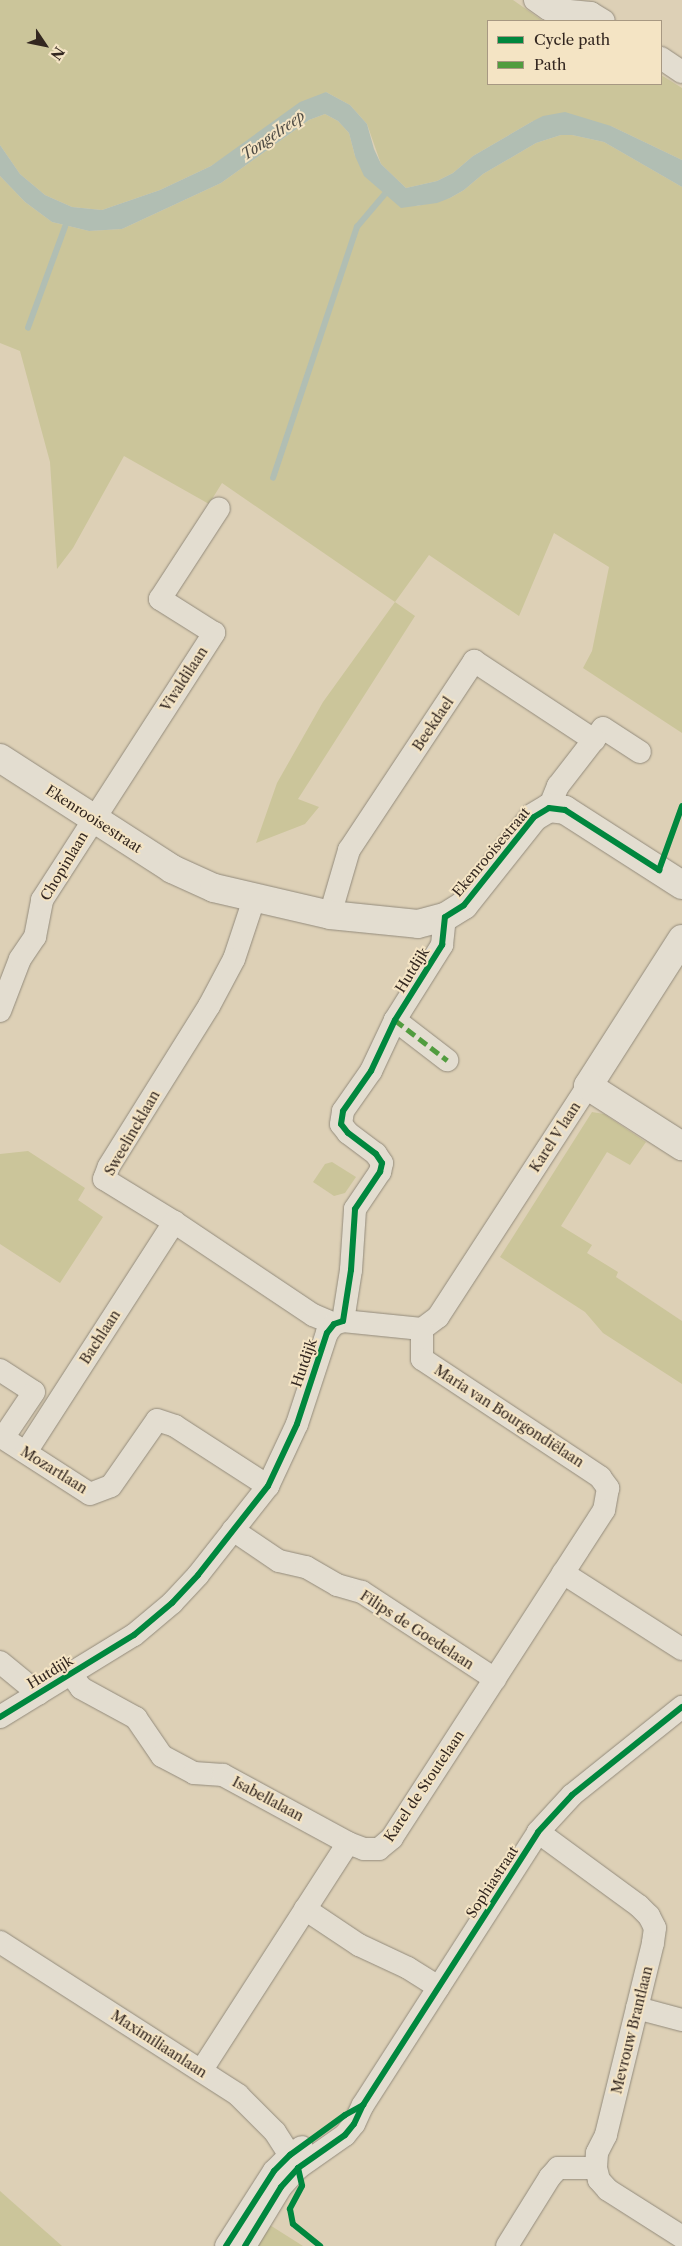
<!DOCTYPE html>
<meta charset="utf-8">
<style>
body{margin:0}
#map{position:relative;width:682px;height:2246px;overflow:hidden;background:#ddd0b6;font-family:"Libre Caslon Text",serif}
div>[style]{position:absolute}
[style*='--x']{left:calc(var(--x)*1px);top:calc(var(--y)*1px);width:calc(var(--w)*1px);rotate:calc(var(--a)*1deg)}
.green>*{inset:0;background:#cbc59a}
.water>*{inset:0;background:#b1beb3}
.stream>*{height:5.5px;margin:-2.75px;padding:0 2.75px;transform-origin:2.75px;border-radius:2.75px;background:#b1beb3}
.roads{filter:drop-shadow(0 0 1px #938b7c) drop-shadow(0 0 1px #938b7c)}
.street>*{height:22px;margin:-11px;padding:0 11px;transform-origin:11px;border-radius:11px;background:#e3ddd0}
.secondary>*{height:28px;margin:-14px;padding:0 14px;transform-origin:14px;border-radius:14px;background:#e3ddd0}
.quiet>*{height:5px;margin-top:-2.5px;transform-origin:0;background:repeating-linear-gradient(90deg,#519c3f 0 10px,transparent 0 15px)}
.cycleway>*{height:6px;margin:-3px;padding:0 3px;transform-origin:3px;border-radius:3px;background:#00873e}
span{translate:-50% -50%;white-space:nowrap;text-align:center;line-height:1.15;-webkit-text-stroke:4px #f4e4c4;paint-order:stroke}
.street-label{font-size:14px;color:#332720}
.water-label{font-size:15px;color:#4e4b44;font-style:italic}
.legend{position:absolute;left:487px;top:20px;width:175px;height:65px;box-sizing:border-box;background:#f4e4c4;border:1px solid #a79882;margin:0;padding:6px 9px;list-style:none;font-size:15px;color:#332720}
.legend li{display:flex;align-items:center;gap:10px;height:25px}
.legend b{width:25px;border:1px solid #a79882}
.north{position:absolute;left:20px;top:20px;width:50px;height:50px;-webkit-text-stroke:4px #f4e4c4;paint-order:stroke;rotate:124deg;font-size:14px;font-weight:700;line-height:20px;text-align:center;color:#332720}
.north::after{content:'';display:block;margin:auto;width:18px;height:22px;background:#332720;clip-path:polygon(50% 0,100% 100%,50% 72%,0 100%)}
</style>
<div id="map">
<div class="green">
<div style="clip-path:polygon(0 0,513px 0,543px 21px,488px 21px,488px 84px,661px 84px,661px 75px,682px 88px,682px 160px,611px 126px,533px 121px,473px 156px,453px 173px,437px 181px,406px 188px,381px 164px,367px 124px,350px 105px,326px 92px,211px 166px,160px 190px,102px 210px,72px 207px,45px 195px,20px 174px,0 145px)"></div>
<div style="clip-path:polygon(325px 114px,338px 121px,349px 133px,355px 156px,417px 206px,450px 198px,464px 190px,483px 174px,536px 143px,561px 135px,572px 135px,604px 142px,682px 187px,682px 733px,583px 668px,592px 651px,609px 567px,554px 533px,519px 616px,429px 555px,395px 602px,415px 616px,298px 799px,319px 807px,305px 824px,256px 843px,277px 783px,323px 702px,395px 602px,222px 483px,209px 504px,124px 456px,73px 548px,57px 569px,50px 462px,20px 351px,0 343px,0 176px,25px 202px,52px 222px,89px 231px,122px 229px,221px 183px,309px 120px)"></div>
<div style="clip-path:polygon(592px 1112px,604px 1114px,646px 1142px,630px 1165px,607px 1152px,561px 1226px,592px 1245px,587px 1253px,618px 1272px,616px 1277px,682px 1321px,682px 1384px,603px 1333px,585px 1312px,500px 1257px)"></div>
<div style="clip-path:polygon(28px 1151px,85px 1188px,78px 1200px,103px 1217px,60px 1283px,0 1244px,0 1154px)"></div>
<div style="clip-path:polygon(332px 1162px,356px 1177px,345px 1193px,334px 1196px,313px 1182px,325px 1164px)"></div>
<div style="clip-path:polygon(0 2191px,62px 2246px,0 2246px)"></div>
<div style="clip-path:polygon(265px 2222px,303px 2246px,249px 2246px)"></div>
</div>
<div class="water">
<div style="clip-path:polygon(326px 92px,350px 105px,367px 124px,374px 149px,381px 164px,406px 188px,437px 181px,453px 173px,473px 156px,533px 121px,543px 116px,565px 112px,611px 126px,682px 160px,682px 187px,604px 142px,572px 135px,561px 135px,536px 143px,483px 174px,464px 190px,450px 198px,437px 203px,401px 208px,364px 176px,355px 156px,349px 133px,338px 121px,325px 114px,309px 120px,221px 183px,122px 229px,89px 231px,52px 222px,25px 202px,0 176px,0 145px,20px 174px,45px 195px,72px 207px,102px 210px,160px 190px,211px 166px,300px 102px)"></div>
</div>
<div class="stream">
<div style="--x:28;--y:328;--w:108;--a:-69.9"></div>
<div style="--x:273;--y:478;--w:265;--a:-71.5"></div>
<div style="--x:357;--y:227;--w:42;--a:-49.8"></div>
</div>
<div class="roads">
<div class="street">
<div style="--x:535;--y:0;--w:16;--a:35"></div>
<div style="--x:548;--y:9;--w:43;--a:5.3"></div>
<div style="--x:591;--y:13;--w:15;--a:32"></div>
<div style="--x:661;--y:58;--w:25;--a:34"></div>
<div style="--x:549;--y:808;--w:24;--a:-68"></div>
<div style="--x:558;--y:786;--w:73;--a:-52.2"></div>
<div style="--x:603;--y:728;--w:44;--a:33"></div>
<div style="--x:254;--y:899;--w:63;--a:108.4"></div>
<div style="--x:234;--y:959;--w:53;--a:118"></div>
<div style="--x:209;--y:1006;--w:189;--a:122"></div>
<div style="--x:109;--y:1166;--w:14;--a:111"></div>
<div style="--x:104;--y:1179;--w:82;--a:31.6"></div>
<div style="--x:174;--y:1222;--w:167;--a:33.8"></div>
<div style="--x:313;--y:1315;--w:23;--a:23"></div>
<div style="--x:330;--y:915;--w:68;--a:-73.7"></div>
<div style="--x:349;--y:850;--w:227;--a:-56.5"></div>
<div style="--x:474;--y:661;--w:144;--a:33.4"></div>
<div style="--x:0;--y:1011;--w:56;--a:-69"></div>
<div style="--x:20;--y:959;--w:27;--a:-56"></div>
<div style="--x:35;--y:937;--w:38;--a:-79"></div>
<div style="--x:42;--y:900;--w:318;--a:-57.2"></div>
<div style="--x:214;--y:633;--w:64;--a:-147.8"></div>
<div style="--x:160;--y:599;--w:108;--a:-57"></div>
<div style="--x:395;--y:1020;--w:66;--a:37.6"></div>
<div style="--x:343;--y:1321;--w:52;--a:-81.1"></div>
<div style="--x:351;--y:1270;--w:61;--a:-86.2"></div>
<div style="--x:355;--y:1209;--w:45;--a:-56"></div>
<div style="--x:380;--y:1172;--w:9;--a:-77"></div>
<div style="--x:382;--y:1163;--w:11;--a:-124"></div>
<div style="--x:376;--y:1154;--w:35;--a:-143"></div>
<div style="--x:348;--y:1133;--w:11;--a:-128"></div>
<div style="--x:341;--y:1124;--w:13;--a:-81"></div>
<div style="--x:343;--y:1111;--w:49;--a:-55"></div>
<div style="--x:371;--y:1071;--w:56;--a:-64.8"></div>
<div style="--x:395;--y:1020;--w:89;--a:-57.9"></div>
<div style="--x:442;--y:945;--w:28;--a:-84"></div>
<div style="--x:422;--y:1329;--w:20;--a:-37"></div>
<div style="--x:438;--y:1317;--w:275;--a:-57"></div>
<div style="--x:0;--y:1370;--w:40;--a:32.9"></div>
<div style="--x:34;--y:1392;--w:55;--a:124"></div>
<div style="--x:3;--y:1438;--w:103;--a:32.8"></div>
<div style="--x:90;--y:1494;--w:22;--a:-21"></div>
<div style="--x:111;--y:1486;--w:80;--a:-55.1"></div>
<div style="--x:157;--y:1420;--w:19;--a:18"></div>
<div style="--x:175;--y:1426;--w:111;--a:32.8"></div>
<div style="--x:26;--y:1452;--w:274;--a:-57.2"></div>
<div style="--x:233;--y:1530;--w:55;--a:34"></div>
<div style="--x:279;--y:1561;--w:28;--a:13"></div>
<div style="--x:306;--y:1567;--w:36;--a:30"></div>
<div style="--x:337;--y:1585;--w:26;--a:16"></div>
<div style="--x:362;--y:1592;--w:159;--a:33.2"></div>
<div style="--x:563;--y:1573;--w:141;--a:32.6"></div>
<div style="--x:0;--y:1662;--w:50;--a:39.4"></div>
<div style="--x:71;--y:1674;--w:17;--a:54"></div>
<div style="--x:81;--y:1688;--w:63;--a:28.6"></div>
<div style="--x:136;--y:1718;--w:46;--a:55.6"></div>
<div style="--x:162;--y:1756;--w:36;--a:28"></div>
<div style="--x:194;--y:1773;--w:29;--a:4"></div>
<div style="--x:223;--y:1775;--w:142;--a:28.5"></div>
<div style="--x:0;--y:1717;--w:157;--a:-31.5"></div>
<div style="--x:134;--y:1635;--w:50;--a:-40.1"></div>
<div style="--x:172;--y:1603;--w:38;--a:-47"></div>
<div style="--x:198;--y:1575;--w:113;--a:-51.8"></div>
<div style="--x:268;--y:1486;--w:68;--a:-64.9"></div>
<div style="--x:297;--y:1424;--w:96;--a:-71.8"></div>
<div style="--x:327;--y:1333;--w:11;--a:-52"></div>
<div style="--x:334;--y:1324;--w:9;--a:-18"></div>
<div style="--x:343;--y:1321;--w:79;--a:5.8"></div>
<div style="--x:422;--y:1329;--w:30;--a:90"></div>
<div style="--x:422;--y:1359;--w:214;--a:33.5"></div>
<div style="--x:600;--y:1477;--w:14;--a:54"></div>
<div style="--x:608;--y:1488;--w:22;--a:100"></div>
<div style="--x:604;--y:1510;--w:391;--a:122.9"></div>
<div style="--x:392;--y:1838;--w:17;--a:140"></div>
<div style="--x:379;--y:1849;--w:15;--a:180"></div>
<div style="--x:364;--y:1849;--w:17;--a:-159"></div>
<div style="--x:348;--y:1843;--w:271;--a:122.8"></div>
<div style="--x:538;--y:1832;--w:125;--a:36.2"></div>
<div style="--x:639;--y:1906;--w:14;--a:45"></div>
<div style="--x:649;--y:1916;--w:13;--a:63"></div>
<div style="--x:655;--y:1928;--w:15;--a:98"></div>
<div style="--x:653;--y:1943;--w:198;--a:103.8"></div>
<div style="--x:606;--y:2135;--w:20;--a:117"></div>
<div style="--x:597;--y:2153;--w:15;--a:94"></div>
<div style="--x:596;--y:2168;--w:12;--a:76"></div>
<div style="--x:599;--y:2180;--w:13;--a:48"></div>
<div style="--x:608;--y:2190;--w:88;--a:32.4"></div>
<div style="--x:305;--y:1909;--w:65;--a:33.7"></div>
<div style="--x:359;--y:1945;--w:54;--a:25.1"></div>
<div style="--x:408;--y:1968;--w:36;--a:32"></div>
<div style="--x:0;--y:1942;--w:283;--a:32.7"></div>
<div style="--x:238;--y:2095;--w:52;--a:45"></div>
<div style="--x:275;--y:2132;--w:43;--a:57.4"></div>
<div style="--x:637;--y:2008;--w:47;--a:14.9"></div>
<div style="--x:226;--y:2246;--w:89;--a:-57.4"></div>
<div style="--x:274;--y:2171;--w:23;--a:-45"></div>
<div style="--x:290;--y:2155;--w:14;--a:-34"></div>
<div style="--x:245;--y:2246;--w:69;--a:-58.6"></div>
<div style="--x:281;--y:2187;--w:25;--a:-48"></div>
<div style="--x:298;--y:2168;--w:57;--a:-35.1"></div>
<div style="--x:345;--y:2135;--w:14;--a:-51"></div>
<div style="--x:354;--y:2124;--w:21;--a:-65"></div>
<div style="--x:363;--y:2105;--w:324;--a:-57.3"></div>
<div style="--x:538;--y:1832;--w:50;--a:-47.4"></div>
<div style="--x:572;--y:1795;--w:141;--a:-38.7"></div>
<div style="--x:507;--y:2246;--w:81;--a:-58.1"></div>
<div style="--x:550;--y:2177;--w:12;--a:-48"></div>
<div style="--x:558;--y:2168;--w:38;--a:0"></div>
</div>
<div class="secondary">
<div style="--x:0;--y:758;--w:205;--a:32.8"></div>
<div style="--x:172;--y:869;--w:46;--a:24.3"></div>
<div style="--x:214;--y:888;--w:119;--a:13.1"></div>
<div style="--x:330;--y:915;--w:88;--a:5.8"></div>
<div style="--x:418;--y:924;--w:28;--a:-15"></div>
<div style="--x:445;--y:917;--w:22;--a:-32"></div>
<div style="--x:464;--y:905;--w:112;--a:-51.5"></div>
<div style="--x:534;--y:817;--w:17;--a:-31"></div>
<div style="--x:549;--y:808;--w:16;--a:7"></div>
<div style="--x:565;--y:810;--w:139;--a:32.7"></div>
<div style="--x:682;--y:939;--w:174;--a:122.6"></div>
<div style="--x:588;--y:1086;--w:112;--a:32.6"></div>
</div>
</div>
<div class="quiet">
<div style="--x:395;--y:1020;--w:66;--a:37.6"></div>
</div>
<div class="cycleway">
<div style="--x:0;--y:1717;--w:157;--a:-31.5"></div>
<div style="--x:134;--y:1635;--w:50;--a:-40.1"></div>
<div style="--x:172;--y:1603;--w:38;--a:-47"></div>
<div style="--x:198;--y:1575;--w:113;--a:-51.8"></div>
<div style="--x:268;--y:1486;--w:68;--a:-64.9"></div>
<div style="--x:297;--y:1424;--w:96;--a:-71.8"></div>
<div style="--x:327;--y:1333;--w:11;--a:-52"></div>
<div style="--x:334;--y:1324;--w:9;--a:-18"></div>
<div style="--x:343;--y:1321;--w:52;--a:-81.1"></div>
<div style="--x:351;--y:1270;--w:61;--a:-86.2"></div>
<div style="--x:355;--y:1209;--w:45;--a:-56"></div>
<div style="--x:380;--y:1172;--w:9;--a:-77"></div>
<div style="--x:382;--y:1163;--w:11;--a:-124"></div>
<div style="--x:376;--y:1154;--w:35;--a:-143"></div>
<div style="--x:348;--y:1133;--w:11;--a:-128"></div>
<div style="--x:341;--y:1124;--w:13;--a:-81"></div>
<div style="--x:343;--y:1111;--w:49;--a:-55"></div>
<div style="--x:371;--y:1071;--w:56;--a:-64.8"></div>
<div style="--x:395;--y:1020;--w:89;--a:-57.9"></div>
<div style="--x:442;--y:945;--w:28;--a:-84"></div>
<div style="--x:445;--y:917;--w:22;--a:-32"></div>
<div style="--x:464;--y:905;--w:112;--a:-51.5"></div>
<div style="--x:534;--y:817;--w:17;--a:-31"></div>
<div style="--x:549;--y:808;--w:16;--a:7"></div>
<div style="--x:565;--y:810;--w:112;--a:32.6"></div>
<div style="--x:659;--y:870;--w:68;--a:-70.2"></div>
<div style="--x:298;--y:2168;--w:18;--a:77"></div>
<div style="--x:302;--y:2186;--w:26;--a:118"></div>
<div style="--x:290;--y:2209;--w:15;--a:79"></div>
<div style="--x:293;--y:2224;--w:35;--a:39"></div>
<div style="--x:226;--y:2246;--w:89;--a:-57.4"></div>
<div style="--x:274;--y:2171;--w:23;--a:-45"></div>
<div style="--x:290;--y:2155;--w:68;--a:-36"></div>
<div style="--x:345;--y:2115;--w:21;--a:-29"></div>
<div style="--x:245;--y:2246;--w:69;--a:-58.6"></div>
<div style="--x:281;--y:2187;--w:25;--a:-48"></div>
<div style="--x:298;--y:2168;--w:57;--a:-35.1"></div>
<div style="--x:345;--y:2135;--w:14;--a:-51"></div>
<div style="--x:354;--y:2124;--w:21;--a:-65"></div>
<div style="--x:363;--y:2105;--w:324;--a:-57.3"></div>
<div style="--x:538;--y:1832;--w:50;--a:-47.4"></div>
<div style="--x:572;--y:1795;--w:141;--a:-38.7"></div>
</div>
<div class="street-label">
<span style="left:184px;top:679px;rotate:-57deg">Vivaldilaan</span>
<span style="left:433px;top:724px;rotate:-56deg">Beekdael</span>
<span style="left:94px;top:819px;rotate:33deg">Ekenrooisestraat</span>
<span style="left:491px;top:852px;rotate:-50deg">Ekenrooisestraat</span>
<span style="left:64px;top:866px;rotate:-59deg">Chopinlaan</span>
<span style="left:412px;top:970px;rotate:-58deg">Hutdijk</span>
<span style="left:132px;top:1133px;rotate:-60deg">Sweelincklaan</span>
<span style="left:555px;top:1137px;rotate:-57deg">Karel V laan</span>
<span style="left:100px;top:1337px;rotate:-57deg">Bachlaan</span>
<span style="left:304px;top:1363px;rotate:-71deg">Hutdijk</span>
<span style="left:509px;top:1416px;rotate:33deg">Maria van Bourgondiëlaan</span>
<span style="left:54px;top:1470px;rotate:32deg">Mozartlaan</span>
<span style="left:417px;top:1630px;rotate:33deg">Filips de Goedelaan</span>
<span style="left:50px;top:1672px;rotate:-31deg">Hutdijk</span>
<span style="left:424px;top:1786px;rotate:-56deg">Karel de Stoutelaan</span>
<span style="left:268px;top:1799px;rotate:28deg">Isabellalaan</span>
<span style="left:492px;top:1882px;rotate:-57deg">Sophiastraat</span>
<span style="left:632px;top:2030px;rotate:-76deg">Mevrouw Brantlaan</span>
<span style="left:159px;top:2044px;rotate:33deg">Maximiliaanlaan</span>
</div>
<div class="water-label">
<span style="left:273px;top:135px;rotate:-35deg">Tongelreep</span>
</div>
<ul class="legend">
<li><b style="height:6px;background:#00873e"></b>Cycle path</li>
<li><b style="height:6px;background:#519c3f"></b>Path</li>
</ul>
<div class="north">N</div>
</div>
